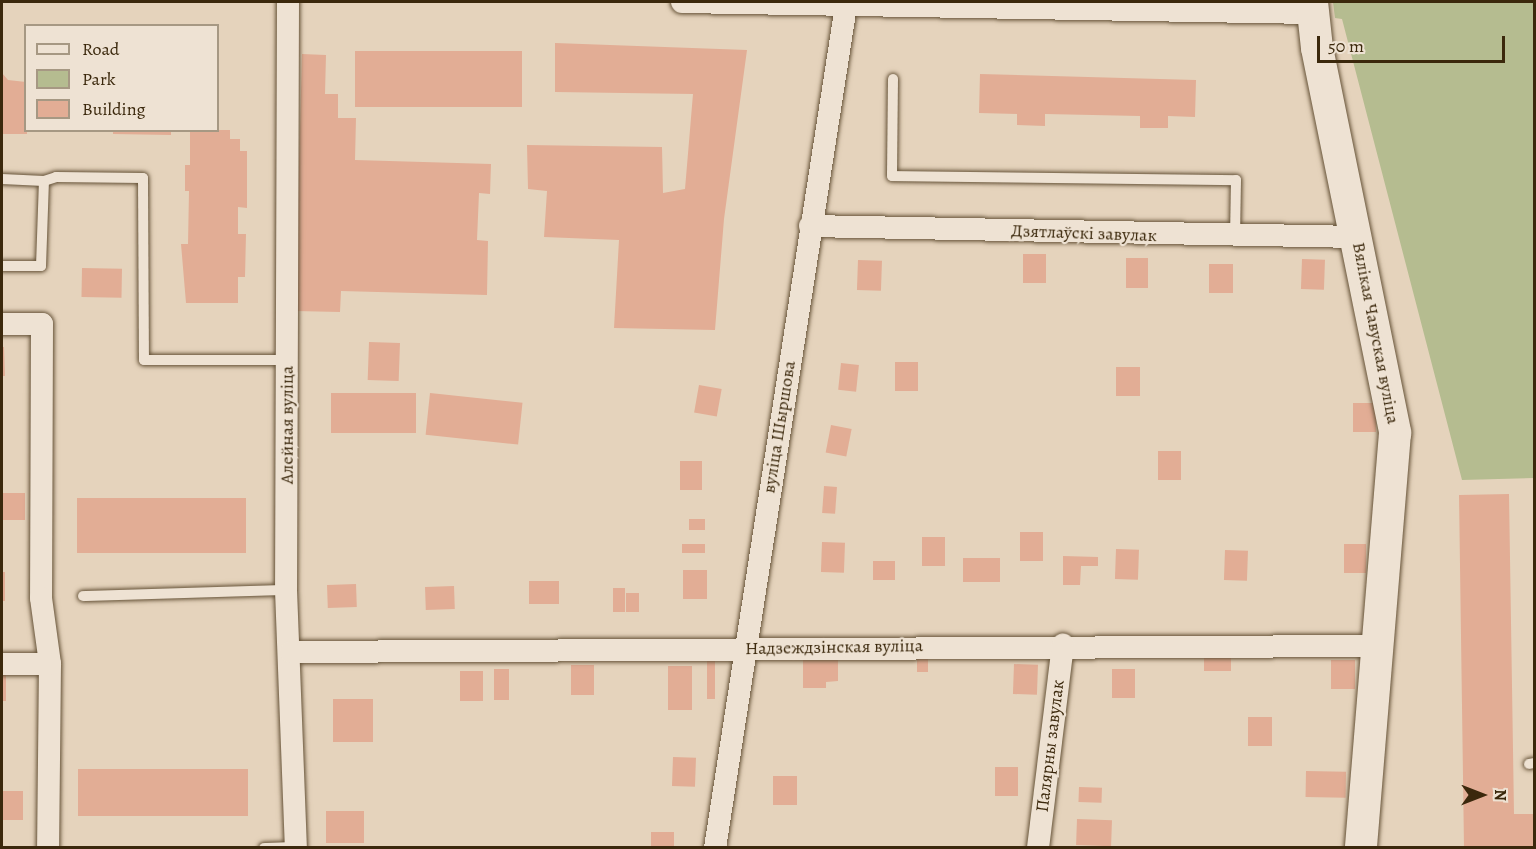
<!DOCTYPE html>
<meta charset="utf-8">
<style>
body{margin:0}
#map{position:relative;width:1536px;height:849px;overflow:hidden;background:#e5d3bc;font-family:Alegreya,serif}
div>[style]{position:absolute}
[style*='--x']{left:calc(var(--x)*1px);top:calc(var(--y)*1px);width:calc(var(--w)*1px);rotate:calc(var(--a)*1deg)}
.green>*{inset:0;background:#b5bc90}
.building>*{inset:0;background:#e2ad95;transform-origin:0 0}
.roads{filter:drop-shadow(0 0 2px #665338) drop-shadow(0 0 2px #665338)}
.service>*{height:10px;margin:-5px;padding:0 5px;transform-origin:5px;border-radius:5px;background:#eee2d3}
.minor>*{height:22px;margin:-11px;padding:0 11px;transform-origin:11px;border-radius:11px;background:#eee2d3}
.secondary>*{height:32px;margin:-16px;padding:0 16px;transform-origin:16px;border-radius:16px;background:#eee2d3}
span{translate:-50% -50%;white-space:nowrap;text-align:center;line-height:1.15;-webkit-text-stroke:4.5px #eee2d3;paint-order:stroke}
.street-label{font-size:18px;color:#3b280c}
.frame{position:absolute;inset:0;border:3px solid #3b280c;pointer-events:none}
.legend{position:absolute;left:24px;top:24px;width:195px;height:108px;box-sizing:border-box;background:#eee2d3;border:2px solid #a69883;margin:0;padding:8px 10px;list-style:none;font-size:18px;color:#3b280c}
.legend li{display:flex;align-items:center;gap:12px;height:30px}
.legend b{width:30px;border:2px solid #a69883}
.north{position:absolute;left:1452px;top:765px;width:60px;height:60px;-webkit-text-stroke:4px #eee2d3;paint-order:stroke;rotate:90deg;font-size:16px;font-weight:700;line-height:24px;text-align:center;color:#3b280c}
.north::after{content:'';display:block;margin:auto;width:21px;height:27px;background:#3b280c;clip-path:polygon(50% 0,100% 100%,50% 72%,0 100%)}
.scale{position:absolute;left:1317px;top:36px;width:188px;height:27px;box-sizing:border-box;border:3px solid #3b280c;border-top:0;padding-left:8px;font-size:18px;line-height:21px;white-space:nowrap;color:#3b280c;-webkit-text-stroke:4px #eee2d3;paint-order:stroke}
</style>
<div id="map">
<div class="green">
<div style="clip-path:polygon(1333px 2px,1534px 2px,1534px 478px,1462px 480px,1342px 19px,1335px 18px)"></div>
</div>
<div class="building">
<div style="clip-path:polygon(555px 43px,747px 50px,724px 219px,715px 330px,614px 328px,619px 240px,544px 237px,547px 191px,528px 189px,527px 145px,662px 147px,663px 193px,685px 189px,693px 94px,555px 92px)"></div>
<div style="left:355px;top:51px;width:167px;height:56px"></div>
<div style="clip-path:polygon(302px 54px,326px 55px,325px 94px,338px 94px,338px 118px,356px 118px,355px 160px,491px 164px,490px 194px,479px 193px,477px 240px,488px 241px,487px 295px,341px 291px,340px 312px,295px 311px)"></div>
<div style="clip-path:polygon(2px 73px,8px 80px,26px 82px,27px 134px,2px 134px)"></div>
<div style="clip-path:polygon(980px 74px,1196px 80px,1195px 117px,1168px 116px,1168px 128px,1140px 128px,1140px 116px,1045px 114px,1045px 126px,1017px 125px,1017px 114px,979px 113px)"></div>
<div style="clip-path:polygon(113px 130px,171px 130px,171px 135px,113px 134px)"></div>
<div style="clip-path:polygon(190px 130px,230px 130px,230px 139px,240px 139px,240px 151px,247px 151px,247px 208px,238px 207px,238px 234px,246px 234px,245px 277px,238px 277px,238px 303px,186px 303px,181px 244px,188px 244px,189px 191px,185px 191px,185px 165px,190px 165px)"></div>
<div style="left:1023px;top:254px;width:23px;height:29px"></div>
<div style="left:1126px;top:258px;width:22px;height:30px"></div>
<div style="left:1302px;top:259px;width:23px;height:30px;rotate:2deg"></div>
<div style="left:858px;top:260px;width:24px;height:30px;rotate:2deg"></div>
<div style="left:1209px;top:264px;width:24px;height:29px"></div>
<div style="left:82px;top:268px;width:40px;height:29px;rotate:1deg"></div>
<div style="left:369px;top:342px;width:31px;height:38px;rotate:2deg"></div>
<div style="clip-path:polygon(2px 347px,4px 347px,5px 376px,2px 376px)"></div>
<div style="left:895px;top:362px;width:23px;height:29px"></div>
<div style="left:841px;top:363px;width:18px;height:27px;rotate:6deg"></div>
<div style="left:1116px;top:367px;width:24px;height:29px"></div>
<div style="left:699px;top:385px;width:23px;height:28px;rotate:10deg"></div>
<div style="left:416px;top:393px;width:40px;height:85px;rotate:90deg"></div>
<div style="left:430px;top:393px;width:93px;height:42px;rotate:6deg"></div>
<div style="left:1353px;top:403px;width:23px;height:29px"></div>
<div style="left:831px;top:425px;width:21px;height:28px;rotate:11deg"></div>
<div style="left:1158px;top:451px;width:23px;height:29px"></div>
<div style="left:680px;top:461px;width:22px;height:29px"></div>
<div style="left:824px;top:486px;width:13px;height:27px;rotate:4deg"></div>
<div style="left:2px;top:493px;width:23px;height:27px"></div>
<div style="clip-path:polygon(1509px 494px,1514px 814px,1534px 814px,1534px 848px,1464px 848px,1459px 495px)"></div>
<div style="left:77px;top:498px;width:169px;height:55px"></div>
<div style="left:689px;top:519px;width:16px;height:11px"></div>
<div style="left:1020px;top:532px;width:23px;height:29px"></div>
<div style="left:922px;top:537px;width:23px;height:29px"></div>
<div style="left:822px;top:542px;width:23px;height:30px;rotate:2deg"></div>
<div style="left:682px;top:544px;width:23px;height:9px"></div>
<div style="left:1344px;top:544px;width:22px;height:29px"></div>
<div style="left:1116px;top:549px;width:23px;height:30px;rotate:2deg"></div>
<div style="left:1225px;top:550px;width:23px;height:30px;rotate:2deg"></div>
<div style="clip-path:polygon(1063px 556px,1098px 557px,1098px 566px,1081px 566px,1080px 585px,1063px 585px)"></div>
<div style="left:963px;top:558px;width:37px;height:24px"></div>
<div style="left:873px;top:561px;width:22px;height:19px"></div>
<div style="left:683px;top:570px;width:24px;height:29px"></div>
<div style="left:2px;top:572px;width:3px;height:29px"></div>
<div style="left:559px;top:581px;width:23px;height:30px;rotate:90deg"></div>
<div style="left:356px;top:584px;width:23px;height:29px;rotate:88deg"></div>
<div style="left:454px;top:586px;width:23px;height:29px;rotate:88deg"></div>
<div style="left:613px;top:588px;width:12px;height:24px"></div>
<div style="left:626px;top:593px;width:13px;height:19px"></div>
<div style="left:1204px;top:652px;width:27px;height:19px"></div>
<div style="clip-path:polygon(838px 655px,838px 681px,826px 682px,826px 688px,803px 688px,803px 658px)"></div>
<div style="left:917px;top:657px;width:11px;height:15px"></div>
<div style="left:1331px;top:660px;width:24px;height:29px"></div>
<div style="left:707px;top:661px;width:8px;height:38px"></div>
<div style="left:1014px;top:664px;width:24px;height:30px;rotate:2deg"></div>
<div style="left:571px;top:665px;width:23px;height:30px"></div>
<div style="left:668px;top:666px;width:24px;height:44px"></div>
<div style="left:494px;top:669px;width:15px;height:31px"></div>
<div style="left:1112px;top:669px;width:23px;height:29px"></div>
<div style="left:460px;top:671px;width:23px;height:30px"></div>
<div style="left:2px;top:672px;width:4px;height:29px"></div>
<div style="left:373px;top:699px;width:43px;height:40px;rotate:90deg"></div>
<div style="left:1248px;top:717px;width:24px;height:29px"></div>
<div style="left:673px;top:757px;width:23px;height:29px;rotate:2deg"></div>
<div style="left:995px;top:767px;width:23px;height:29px"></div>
<div style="left:248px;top:769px;width:47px;height:170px;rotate:90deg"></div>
<div style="left:1306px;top:771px;width:40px;height:26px;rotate:1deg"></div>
<div style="left:773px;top:776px;width:24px;height:29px"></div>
<div style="left:1079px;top:787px;width:23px;height:15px;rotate:2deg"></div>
<div style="left:2px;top:791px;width:21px;height:29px"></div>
<div style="left:326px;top:811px;width:38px;height:32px"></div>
<div style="left:1077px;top:819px;width:35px;height:26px;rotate:2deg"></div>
<div style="left:651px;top:832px;width:23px;height:16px"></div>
</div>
<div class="roads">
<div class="service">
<div style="--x:893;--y:79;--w:97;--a:90.6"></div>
<div style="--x:892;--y:176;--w:344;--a:0.7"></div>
<div style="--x:1236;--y:180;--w:57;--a:91"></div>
<div style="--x:2;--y:179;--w:42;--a:2.7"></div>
<div style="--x:2;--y:266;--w:39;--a:0"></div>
<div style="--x:41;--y:266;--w:85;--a:-88"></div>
<div style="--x:44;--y:181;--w:13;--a:-18"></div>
<div style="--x:56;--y:177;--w:87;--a:0.7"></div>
<div style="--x:143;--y:178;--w:182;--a:89.7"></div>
<div style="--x:144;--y:360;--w:143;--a:0"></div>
<div style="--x:83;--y:596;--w:203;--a:-1.7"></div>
<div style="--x:1529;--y:764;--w:5;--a:-11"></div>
<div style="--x:264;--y:848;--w:32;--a:-2"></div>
</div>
<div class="minor">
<div style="--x:288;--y:2;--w:588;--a:90.19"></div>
<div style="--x:286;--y:590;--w:258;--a:87.8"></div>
<div style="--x:682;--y:2;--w:630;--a:1"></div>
<div style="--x:810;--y:226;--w:548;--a:1.15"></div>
<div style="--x:2;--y:324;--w:40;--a:0"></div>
<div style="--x:42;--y:324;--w:274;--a:90.2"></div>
<div style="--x:41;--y:598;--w:67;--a:82.2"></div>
<div style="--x:50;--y:664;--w:184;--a:90.6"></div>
<div style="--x:291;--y:652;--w:1087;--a:-0.32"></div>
<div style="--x:2;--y:664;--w:48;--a:0"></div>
<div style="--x:715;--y:848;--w:852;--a:-81.16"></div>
<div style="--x:1038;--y:848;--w:205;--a:-83"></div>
</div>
<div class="secondary">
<div style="--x:1312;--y:2;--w:46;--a:83.8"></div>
<div style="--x:1317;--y:48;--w:393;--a:78.5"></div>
<div style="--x:1395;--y:433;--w:416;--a:94.7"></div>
</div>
</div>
<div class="street-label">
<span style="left:1084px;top:233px;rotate:2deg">Дзятлаўскі завулак</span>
<span style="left:1376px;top:333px;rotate:79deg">Вялікая Чавуская вуліца</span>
<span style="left:287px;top:425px;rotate:-90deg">Алейная вуліца</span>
<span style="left:779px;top:427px;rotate:-81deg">вуліца Шыршова</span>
<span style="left:834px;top:647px;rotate:-1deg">Надзеждзінская вуліца</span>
<span style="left:1050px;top:746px;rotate:-83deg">Палярны завулак</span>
</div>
<div class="frame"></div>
<ul class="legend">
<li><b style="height:8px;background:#eee2d3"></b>Road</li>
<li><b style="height:16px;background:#b5bc90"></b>Park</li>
<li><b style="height:16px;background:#e2ad95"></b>Building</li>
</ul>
<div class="north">N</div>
<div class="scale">50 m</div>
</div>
